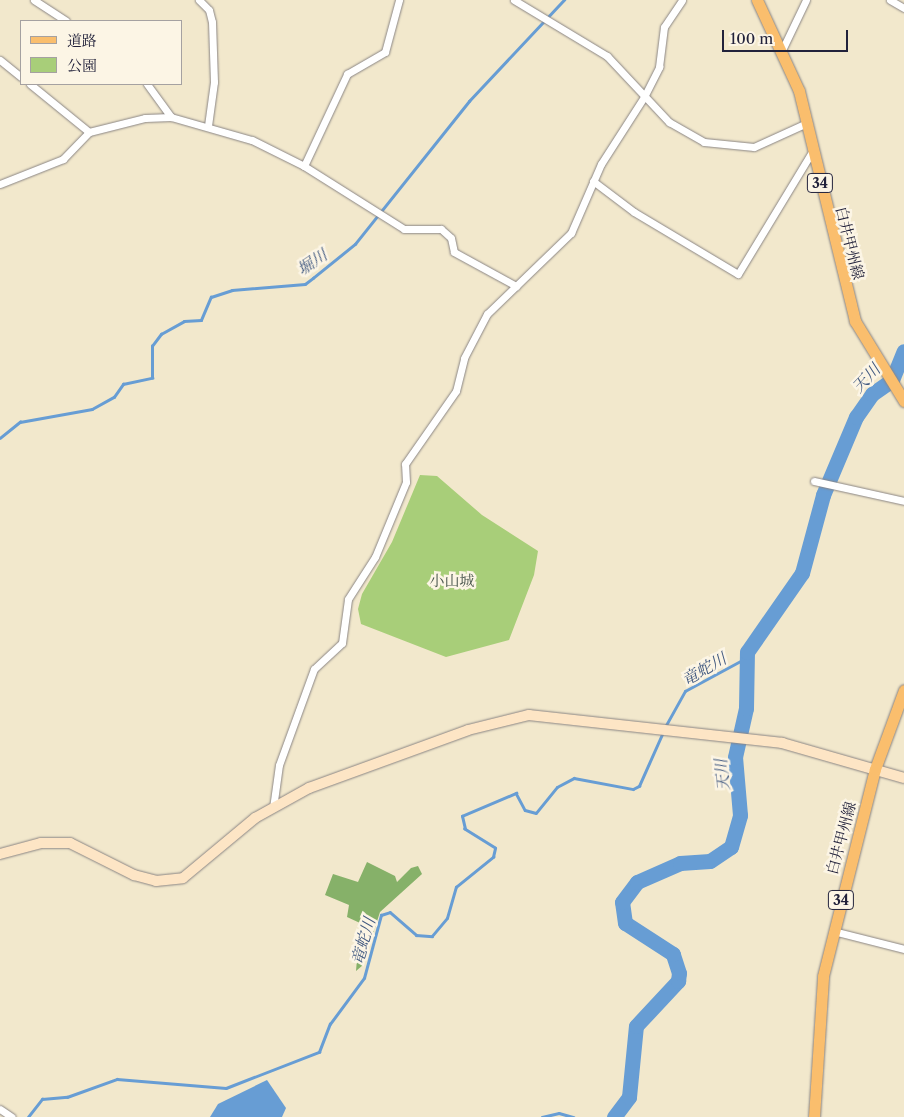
<!DOCTYPE html>
<meta charset="utf-8">
<style>
body{margin:0}
#map{position:relative;width:904px;height:1117px;overflow:hidden;background:#f2e8cc;font-family:"Libre Caslon Text","Noto Serif JP",serif}
div>[style]{position:absolute}
[style*='--x']{left:calc(var(--x)*1px);top:calc(var(--y)*1px);width:calc(var(--w)*1px);rotate:calc(var(--a)*1deg)}
.green>*{inset:0;background:#a8ce79}
.forest>*{inset:0;background:#86b169}
.water>*{inset:0;background:#679dd4}
.stream>*{height:2.5px;margin:-1.25px;padding:0 1.25px;transform-origin:1.25px;border-radius:1.25px;background:#679dd4}
.river>*{height:15px;margin:-7.5px;padding:0 7.5px;transform-origin:7.5px;border-radius:7.5px;background:#679dd4}
.roads{filter:drop-shadow(0 0 1px #8a8584) drop-shadow(0 0 1px #8a8584)}
.street>*{height:7px;margin:-3.5px;padding:0 3.5px;transform-origin:3.5px;border-radius:3.5px;background:#fff}
.secondary>*{height:10px;margin:-5px;padding:0 5px;transform-origin:5px;border-radius:5px;background:#fde5c5}
.primary>*{height:11px;margin:-5.5px;padding:0 5.5px;transform-origin:5.5px;border-radius:5.5px;background:#fabe6d}
span{translate:-50% -50%;white-space:nowrap;text-align:center;line-height:1.15;-webkit-text-stroke:5px #fcf5e5;paint-order:stroke}
.shield-label span{padding:1px 4px;background:#fcf5e5;border:1px solid;border-radius:4px;-webkit-text-stroke-width:0}
.shield-label{font-size:14px;color:#22223b;font-weight:700}
.street-label{font-size:15px;color:#22223b}
.park-label{font-size:15px;color:#4a564e}
.water-label{font-size:16px;color:#415980;font-style:italic}
.legend{position:absolute;left:20px;top:20px;width:162px;height:65px;box-sizing:border-box;background:#fcf5e5;border:1px solid #a5a1a1;margin:0;padding:6px 9px;list-style:none;font-size:15px;color:#22223b}
.legend li{display:flex;align-items:center;gap:10px;height:25px}
.legend b{width:25px;border:1px solid #a5a1a1}
.scale{position:absolute;left:722px;top:30px;width:126px;height:22px;box-sizing:border-box;border:2px solid #22223b;border-top:0;padding-left:6px;font-size:15px;line-height:18px;white-space:nowrap;color:#22223b;-webkit-text-stroke:4px #fcf5e5;paint-order:stroke}
</style>
<div id="map">
<div class="green">
<div style="clip-path:polygon(420px 475px,437px 476px,482px 515px,538px 551px,534px 575px,509px 640px,446px 657px,361px 624px,358px 609px,362px 594px,392px 542px)"></div>
</div>
<div class="forest">
<div style="clip-path:polygon(367px 862px,395px 876px,397px 882px,411px 868px,418px 866px,422px 874px,380px 912px,363px 965px,356px 971px,360px 923px,347px 917px,349px 905px,325px 895px,333px 874px,358px 882px)"></div>
</div>
<div class="water">
<div style="clip-path:polygon(267px 1080px,286px 1108px,282px 1117px,210px 1117px,218px 1104px)"></div>
</div>
<div class="stream">
<div style="--x:0;--y:438;--w:26;--a:-39"></div>
<div style="--x:20;--y:422;--w:73;--a:-10.2"></div>
<div style="--x:92;--y:409;--w:25;--a:-29"></div>
<div style="--x:114;--y:397;--w:16;--a:-55"></div>
<div style="--x:123;--y:384;--w:30;--a:-12"></div>
<div style="--x:152;--y:378;--w:32;--a:-90"></div>
<div style="--x:152;--y:346;--w:15;--a:-53"></div>
<div style="--x:161;--y:334;--w:26;--a:-29"></div>
<div style="--x:184;--y:321;--w:17;--a:-3"></div>
<div style="--x:201;--y:320;--w:25;--a:-67"></div>
<div style="--x:211;--y:297;--w:22;--a:-18"></div>
<div style="--x:232;--y:290;--w:73;--a:-4.7"></div>
<div style="--x:305;--y:284;--w:10;--a:-37"></div>
<div style="--x:313;--y:278;--w:54;--a:-39"></div>
<div style="--x:355;--y:244;--w:183;--a:-51.4"></div>
<div style="--x:469;--y:101;--w:139;--a:-46.8"></div>
<div style="--x:665;--y:727;--w:41;--a:-60.9"></div>
<div style="--x:685;--y:691;--w:72;--a:-28.4"></div>
<div style="--x:28;--y:1117;--w:23;--a:-52"></div>
<div style="--x:42;--y:1099;--w:25;--a:-5"></div>
<div style="--x:67;--y:1097;--w:53;--a:-19.8"></div>
<div style="--x:117;--y:1079;--w:109;--a:4.7"></div>
<div style="--x:226;--y:1088;--w:100;--a:-21.2"></div>
<div style="--x:319;--y:1052;--w:30;--a:-69"></div>
<div style="--x:330;--y:1024;--w:57;--a:-53.5"></div>
<div style="--x:364;--y:978;--w:65;--a:-74.9"></div>
<div style="--x:381;--y:915;--w:9;--a:-18"></div>
<div style="--x:390;--y:912;--w:35;--a:41"></div>
<div style="--x:416;--y:935;--w:16;--a:4"></div>
<div style="--x:432;--y:936;--w:23;--a:-50"></div>
<div style="--x:447;--y:918;--w:32;--a:-74"></div>
<div style="--x:456;--y:887;--w:48;--a:-39"></div>
<div style="--x:493;--y:857;--w:9;--a:-77"></div>
<div style="--x:495;--y:848;--w:36;--a:-148"></div>
<div style="--x:465;--y:829;--w:13;--a:-103"></div>
<div style="--x:462;--y:816;--w:59;--a:-23.1"></div>
<div style="--x:516;--y:793;--w:19;--a:62"></div>
<div style="--x:525;--y:810;--w:11;--a:15"></div>
<div style="--x:536;--y:813;--w:33;--a:-51"></div>
<div style="--x:557;--y:787;--w:19;--a:-28"></div>
<div style="--x:574;--y:778;--w:60;--a:10.6"></div>
<div style="--x:633;--y:789;--w:7;--a:-27"></div>
<div style="--x:639;--y:786;--w:59;--a:-66"></div>
<div style="--x:542;--y:1117;--w:17;--a:-13"></div>
<div style="--x:559;--y:1113;--w:15;--a:16"></div>
</div>
<div class="river">
<div style="--x:614;--y:1117;--w:25;--a:-53"></div>
<div style="--x:629;--y:1097;--w:71;--a:-84.4"></div>
<div style="--x:636;--y:1026;--w:62;--a:-47"></div>
<div style="--x:678;--y:981;--w:8;--a:-83"></div>
<div style="--x:679;--y:973;--w:20;--a:-108"></div>
<div style="--x:673;--y:954;--w:57;--a:-147.1"></div>
<div style="--x:625;--y:923;--w:21;--a:-98"></div>
<div style="--x:622;--y:902;--w:25;--a:-53"></div>
<div style="--x:637;--y:882;--w:47;--a:-23.8"></div>
<div style="--x:680;--y:863;--w:30;--a:-4"></div>
<div style="--x:710;--y:861;--w:25;--a:-34"></div>
<div style="--x:731;--y:847;--w:33;--a:-74"></div>
<div style="--x:740;--y:815;--w:58;--a:-94.9"></div>
<div style="--x:735;--y:757;--w:50;--a:-77.3"></div>
<div style="--x:746;--y:708;--w:56;--a:-89"></div>
<div style="--x:747;--y:652;--w:96;--a:-55.2"></div>
<div style="--x:802;--y:573;--w:81;--a:-74.9"></div>
<div style="--x:823;--y:495;--w:85;--a:-67.1"></div>
<div style="--x:856;--y:417;--w:28;--a:-55"></div>
<div style="--x:872;--y:394;--w:24;--a:-35"></div>
<div style="--x:892;--y:380;--w:31;--a:-68"></div>
</div>
<div class="roads">
<div class="street">
<div style="--x:34;--y:0;--w:38;--a:33"></div>
<div style="--x:199;--y:0;--w:14;--a:45"></div>
<div style="--x:209;--y:10;--w:12;--a:76"></div>
<div style="--x:212;--y:22;--w:60;--a:88.1"></div>
<div style="--x:214;--y:82;--w:44;--a:97.8"></div>
<div style="--x:514;--y:0;--w:109;--a:31.1"></div>
<div style="--x:607;--y:56;--w:91;--a:46.8"></div>
<div style="--x:669;--y:122;--w:40;--a:29.7"></div>
<div style="--x:704;--y:142;--w:50;--a:5.7"></div>
<div style="--x:754;--y:147;--w:58;--a:-24.4"></div>
<div style="--x:890;--y:0;--w:16;--a:30"></div>
<div style="--x:783;--y:48;--w:53;--a:-64.4"></div>
<div style="--x:0;--y:60;--w:27;--a:39"></div>
<div style="--x:30;--y:84;--w:76;--a:39.1"></div>
<div style="--x:147;--y:84;--w:41;--a:54"></div>
<div style="--x:304;--y:166;--w:102;--a:-64.9"></div>
<div style="--x:347;--y:74;--w:44;--a:-30.1"></div>
<div style="--x:385;--y:52;--w:54;--a:-74.9"></div>
<div style="--x:593;--y:181;--w:51;--a:37.1"></div>
<div style="--x:634;--y:212;--w:121;--a:30.8"></div>
<div style="--x:738;--y:274;--w:145;--a:-58.8"></div>
<div style="--x:0;--y:184;--w:68;--a:-21.6"></div>
<div style="--x:63;--y:159;--w:37;--a:-46"></div>
<div style="--x:89;--y:132;--w:58;--a:-14"></div>
<div style="--x:145;--y:118;--w:26;--a:-2"></div>
<div style="--x:171;--y:117;--w:84;--a:15.9"></div>
<div style="--x:252;--y:140;--w:58;--a:26.6"></div>
<div style="--x:304;--y:166;--w:118;--a:32.2"></div>
<div style="--x:404;--y:229;--w:37;--a:0"></div>
<div style="--x:441;--y:229;--w:13;--a:42"></div>
<div style="--x:451;--y:238;--w:14;--a:78"></div>
<div style="--x:454;--y:252;--w:71;--a:28.7"></div>
<div style="--x:814;--y:481;--w:92;--a:12.5"></div>
<div style="--x:273;--y:808;--w:43;--a:-82.1"></div>
<div style="--x:279;--y:765;--w:102;--a:-70"></div>
<div style="--x:314;--y:669;--w:38;--a:-43"></div>
<div style="--x:342;--y:643;--w:44;--a:-82.2"></div>
<div style="--x:348;--y:599;--w:50;--a:-57.3"></div>
<div style="--x:375;--y:557;--w:81;--a:-67.5"></div>
<div style="--x:406;--y:482;--w:18;--a:-93"></div>
<div style="--x:405;--y:464;--w:89;--a:-55.1"></div>
<div style="--x:456;--y:391;--w:34;--a:-76"></div>
<div style="--x:464;--y:358;--w:50;--a:-62.4"></div>
<div style="--x:487;--y:314;--w:117;--a:-44"></div>
<div style="--x:571;--y:233;--w:75;--a:-66.5"></div>
<div style="--x:601;--y:164;--w:80;--a:-57.3"></div>
<div style="--x:644;--y:97;--w:34;--a:-63"></div>
<div style="--x:659;--y:67;--w:40;--a:-82.9"></div>
<div style="--x:664;--y:27;--w:32;--a:-56"></div>
<div style="--x:833;--y:931;--w:73;--a:14.2"></div>
<div style="--x:0;--y:1109;--w:14;--a:34"></div>
</div>
<div class="secondary">
<div style="--x:0;--y:854;--w:42;--a:-15"></div>
<div style="--x:41;--y:843;--w:29;--a:0"></div>
<div style="--x:70;--y:843;--w:72;--a:26.6"></div>
<div style="--x:134;--y:875;--w:23;--a:15"></div>
<div style="--x:156;--y:881;--w:27;--a:-6"></div>
<div style="--x:183;--y:878;--w:94;--a:-39.8"></div>
<div style="--x:255;--y:818;--w:62;--a:-29.1"></div>
<div style="--x:309;--y:788;--w:169;--a:-20"></div>
<div style="--x:468;--y:730;--w:63;--a:-13.8"></div>
<div style="--x:529;--y:715;--w:255;--a:6.3"></div>
<div style="--x:782;--y:743;--w:127;--a:16"></div>
</div>
<div class="primary">
<div style="--x:757;--y:0;--w:100;--a:65.2"></div>
<div style="--x:799;--y:91;--w:237;--a:76.3"></div>
<div style="--x:855;--y:321;--w:94;--a:58.5"></div>
<div style="--x:814;--y:1117;--w:141;--a:-86.3"></div>
<div style="--x:823;--y:976;--w:213;--a:-75.9"></div>
<div style="--x:875;--y:769;--w:84;--a:-69.8"></div>
</div>
</div>
<div class="shield-label">
<span style="left:820px;top:183px">34</span>
<span style="left:841px;top:900px">34</span>
</div>
<div class="street-label">
<span style="left:850px;top:243px;rotate:76deg">白井甲州線</span>
<span style="left:841px;top:838px;rotate:-75deg">白井甲州線</span>
</div>
<div class="park-label">
<span style="left:452px;top:581px">小山城</span>
</div>
<div class="water-label">
<span style="left:312px;top:262px;rotate:-34deg">堀川</span>
<span style="left:866px;top:378px;rotate:-47deg">天川</span>
<span style="left:704px;top:669px;rotate:-30deg">竜蛇川</span>
<span style="left:722px;top:775px;rotate:-96deg">天川</span>
<span style="left:363px;top:941px;rotate:-74deg">竜蛇川</span>
</div>
<ul class="legend">
<li><b style="height:6px;background:#fabe6d"></b>道路</li>
<li><b style="height:14px;background:#a8ce79"></b>公園</li>
</ul>
<div class="scale">100 m</div>
</div>
